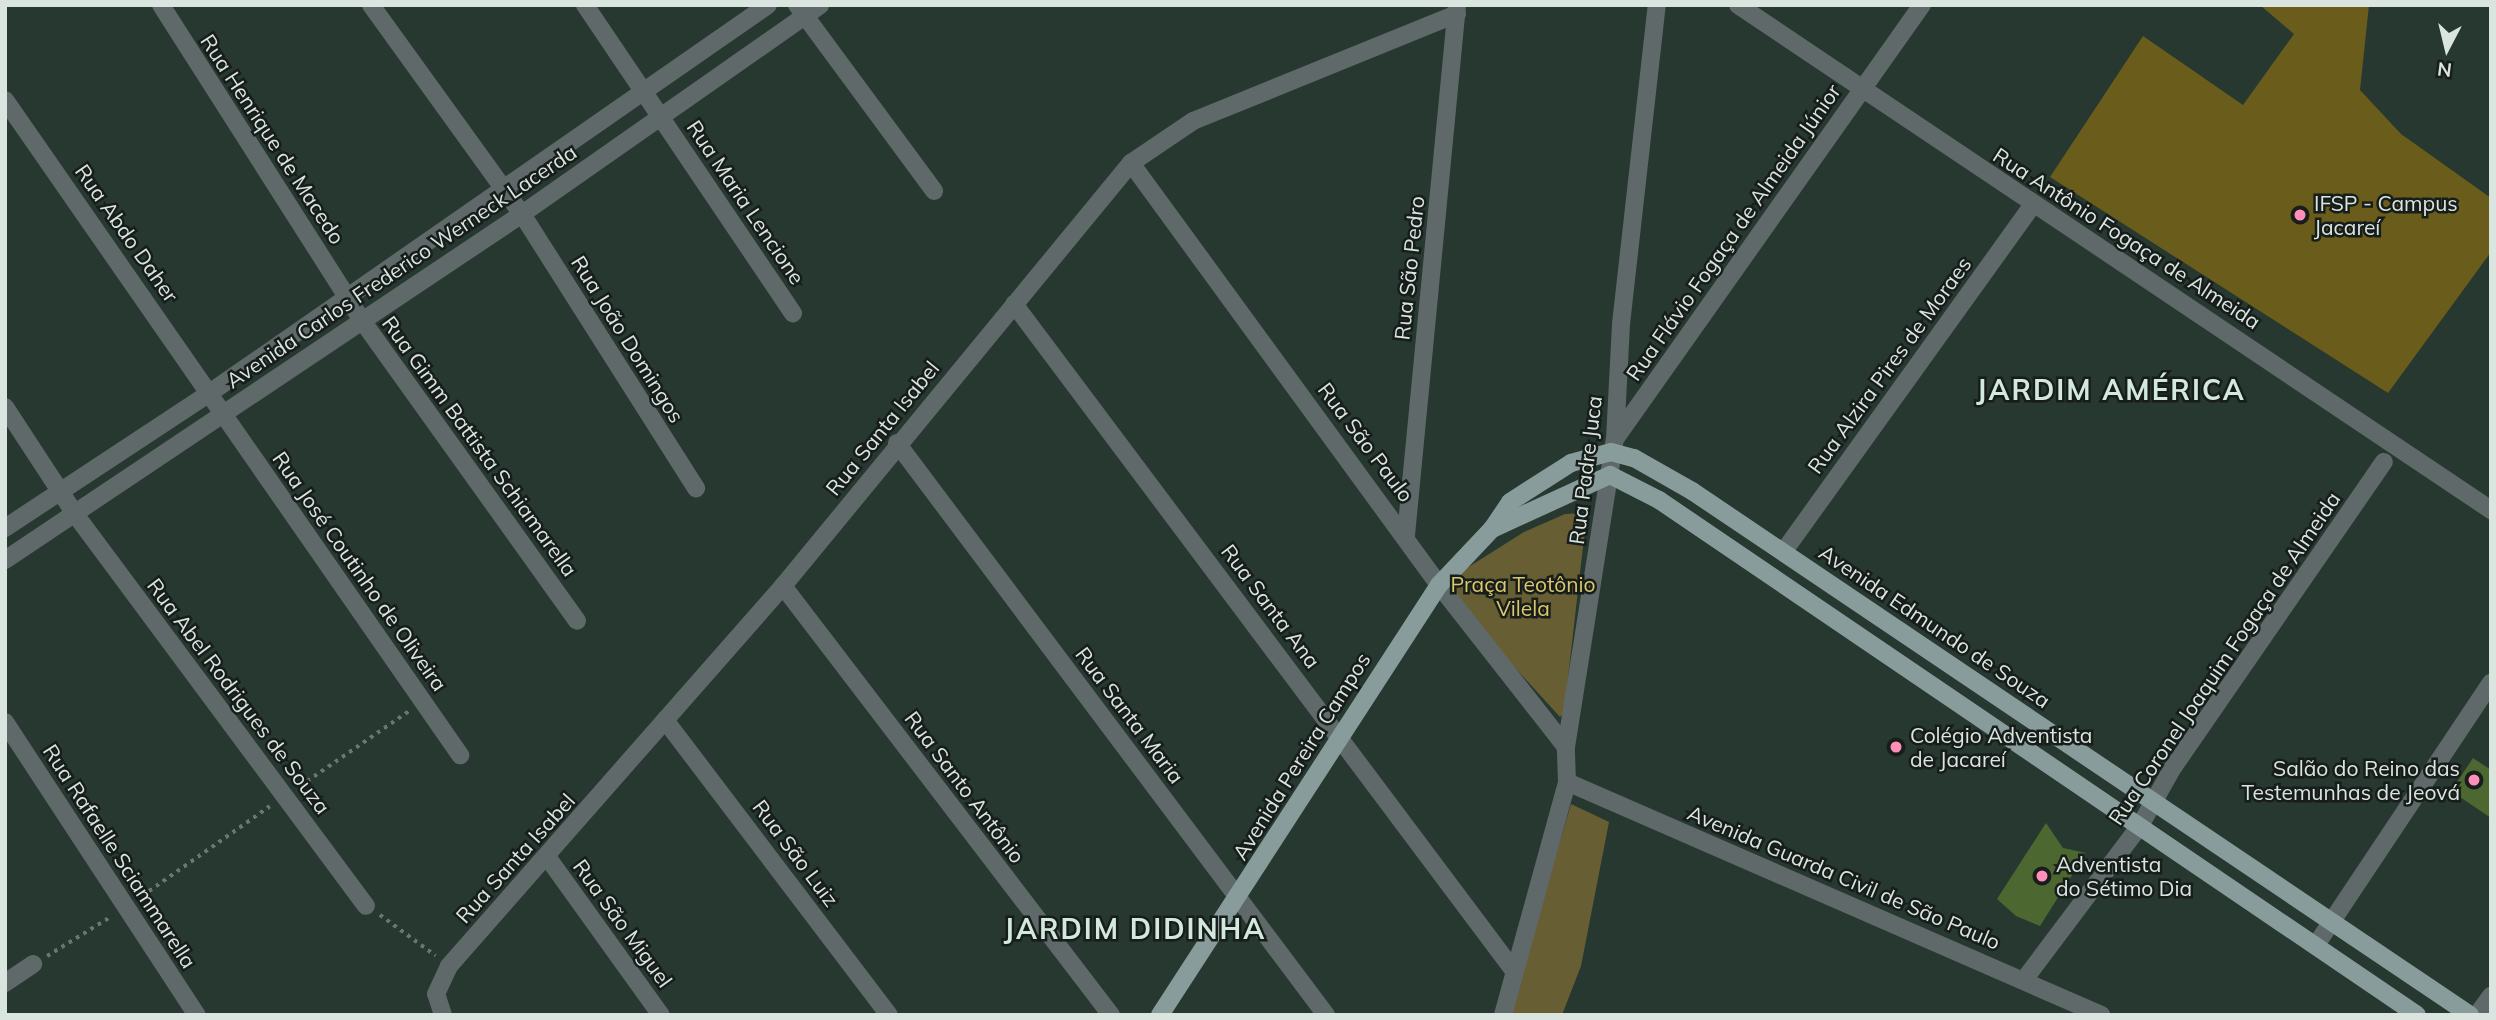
<!DOCTYPE html>
<meta charset="utf-8">
<style>
body{margin:0}
#map{position:relative;width:2496px;height:1020px;overflow:hidden;background:#273830;font-family:Mulish,sans-serif}
div>[style]{position:absolute}
[style*='--x']{left:calc(var(--x)*1px);top:calc(var(--y)*1px);width:calc(var(--w)*1px);rotate:calc(var(--a)*1deg)}
.green>*{inset:0;background:#685e34}
.forest>*{inset:0;background:#6a5c1a}
.building>*{inset:0;background:#4d6731}
.path>*{height:3.5px;margin-top:-1.75px;transform-origin:0;background:repeating-linear-gradient(90deg,#687770 0 3.5px,transparent 0 8.5px)}
.minor>*{height:18px;margin:-9px;padding:0 9px;transform-origin:9px;border-radius:9px;background:#5f6969}
.major>*{height:18px;margin:-9px;padding:0 9px;transform-origin:9px;border-radius:9px;background:#899c9c}
.dots>*{width:19px;height:19px;translate:-50% -50%;box-sizing:border-box;border:4px solid #161d1a;border-radius:50%}
span{translate:-50% -50%;white-space:nowrap;text-align:center;line-height:1.15;-webkit-text-stroke:5px #161d1a;paint-order:stroke}
.street-label{font-size:21px;color:#dbe5e0}
.poi-label{font-size:21px;color:#dbe5e0}
.left{translate:0 -50%;text-align:left}
.right{translate:-100% -50%;text-align:right}
.park-label{font-size:21px;color:#dbc76b}
.district-label{font-size:28px;color:#d4e9de;font-weight:700;letter-spacing:2px}
.frame{position:absolute;inset:0;border:7px solid #dbe5e0;pointer-events:none}
.north{position:absolute;left:2412px;top:14px;width:70px;height:70px;-webkit-text-stroke:5px #161d1a;paint-order:stroke;rotate:187deg;font-size:19px;font-weight:700;line-height:28px;text-align:center;color:#dbe5e0}
.north::after{content:'';display:block;margin:auto;width:24px;height:32px;background:#dbe5e0;clip-path:polygon(50% 0,100% 100%,50% 72%,0 100%)}
</style>
<div id="map">
<div class="green">
<div style="clip-path:polygon(1582px 513px,1586px 520px,1564px 713px,1560px 717px,1456px 603px,1452px 587px,1459px 573px,1524px 532px,1565px 514px)"></div>
<div style="clip-path:polygon(1571px 804px,1609px 822px,1581px 966px,1562px 1015px,1509px 1015px)"></div>
</div>
<div class="forest">
<div style="clip-path:polygon(2260px 5px,2369px 5px,2360px 90px,2401px 134px,2491px 198px,2491px 252px,2388px 393px,2050px 177px,2143px 36px,2243px 105px,2294px 34px)"></div>
</div>
<div class="building">
<div style="clip-path:polygon(2473px 758px,2491px 770px,2491px 818px,2451px 791px)"></div>
<div style="clip-path:polygon(2046px 823px,2063px 848px,2086px 853px,2040px 926px,2016px 916px,1997px 899px)"></div>
</div>
<div class="path">
<div style="--x:300;--y:786;--w:132;--a:-34.5"></div>
<div style="--x:142;--y:896;--w:156;--a:-35.1"></div>
<div style="--x:380;--y:915;--w:69;--a:36.2"></div>
<div style="--x:47;--y:956;--w:76;--a:-31.6"></div>
</div>
<div class="minor">
<div style="--x:161;--y:5;--w:372;--a:57.5"></div>
<div style="--x:361;--y:319;--w:371;--a:54.4"></div>
<div style="--x:371;--y:5;--w:258;--a:54.2"></div>
<div style="--x:522;--y:214;--w:325;--a:57.6"></div>
<div style="--x:585;--y:5;--w:372;--a:56"></div>
<div style="--x:797;--y:5;--w:231;--a:53.6"></div>
<div style="--x:1738;--y:5;--w:907;--a:33.85"></div>
<div style="--x:5;--y:100;--w:798;--a:55.21"></div>
<div style="--x:1131;--y:163;--w:522;--a:53.88"></div>
<div style="--x:1439;--y:585;--w:206;--a:51.9"></div>
<div style="--x:1014;--y:304;--w:834;--a:53.14"></div>
<div style="--x:5;--y:407;--w:128;--a:56.8"></div>
<div style="--x:75;--y:514;--w:488;--a:53.4"></div>
<div style="--x:1615;--y:439;--w:532;--a:-54.73"></div>
<div style="--x:897;--y:443;--w:715;--a:53.13"></div>
<div style="--x:5;--y:528;--w:247;--a:-33.4"></div>
<div style="--x:211;--y:392;--w:678;--a:-34.79"></div>
<div style="--x:1406;--y:535;--w:532;--a:-84.5"></div>
<div style="--x:1784;--y:551;--w:425;--a:-54.3"></div>
<div style="--x:5;--y:560;--w:622;--a:-33.79"></div>
<div style="--x:522;--y:214;--w:364;--a:-35"></div>
<div style="--x:783;--y:586;--w:540;--a:52.6"></div>
<div style="--x:665;--y:720;--w:370;--a:52.8"></div>
<div style="--x:5;--y:722;--w:350;--a:56.8"></div>
<div style="--x:1567;--y:782;--w:583;--a:23.57"></div>
<div style="--x:548;--y:858;--w:193;--a:54.3"></div>
<div style="--x:2316;--y:945;--w:315;--a:-56.3"></div>
<div style="--x:2024;--y:980;--w:195;--a:-53.1"></div>
<div style="--x:2141;--y:824;--w:63;--a:-60.6"></div>
<div style="--x:2172;--y:769;--w:373;--a:-55.4"></div>
<div style="--x:5;--y:983;--w:34;--a:-34"></div>
<div style="--x:443;--y:1015;--w:22;--a:-108"></div>
<div style="--x:436;--y:994;--w:31;--a:-65"></div>
<div style="--x:449;--y:966;--w:506;--a:-48.69"></div>
<div style="--x:783;--y:586;--w:548;--a:-50.56"></div>
<div style="--x:1131;--y:163;--w:75;--a:-34.1"></div>
<div style="--x:1193;--y:121;--w:285;--a:-22.1"></div>
<div style="--x:1503;--y:1015;--w:242;--a:-74.6"></div>
<div style="--x:1567;--y:782;--w:35;--a:-92"></div>
<div style="--x:1566;--y:747;--w:312;--a:-81"></div>
<div style="--x:1615;--y:439;--w:115;--a:-87"></div>
<div style="--x:1621;--y:324;--w:321;--a:-83.6"></div>
<div style="--x:2477;--y:1015;--w:24;--a:-54"></div>
</div>
<div class="major">
<div style="--x:1492;--y:529;--w:130;--a:-24.6"></div>
<div style="--x:1610;--y:475;--w:55;--a:27"></div>
<div style="--x:1659;--y:500;--w:916;--a:34.19"></div>
<div style="--x:1160;--y:1015;--w:513;--a:-57.02"></div>
<div style="--x:1439;--y:585;--w:77;--a:-46.6"></div>
<div style="--x:1492;--y:529;--w:32;--a:-56"></div>
<div style="--x:1510;--y:502;--w:72;--a:-32.6"></div>
<div style="--x:1571;--y:463;--w:41;--a:-15.4"></div>
<div style="--x:1611;--y:452;--w:24;--a:15"></div>
<div style="--x:1634;--y:458;--w:67;--a:29.6"></div>
<div style="--x:1692;--y:491;--w:938;--a:33.96"></div>
</div>
<div class="dots">
<div style="left:2300px;top:215px;background:#ff8eb9"></div>
<div style="left:1896px;top:747px;background:#ff8eb9"></div>
<div style="left:2474px;top:780px;background:#ff8eb9"></div>
<div style="left:2042px;top:876px;background:#ff8eb9"></div>
</div>
<div class="street-label">
<span style="left:273px;top:139px;rotate:57deg">Rua Henrique de Macedo</span>
<span style="left:746px;top:202px;rotate:56deg">Rua Maria Lencione</span>
<span style="left:1733px;top:232px;rotate:-55deg">Rua Flávio Fogaça de Almeida Júnior</span>
<span style="left:127px;top:233px;rotate:55deg">Rua Abdo Daher</span>
<span style="left:2127px;top:238px;rotate:33deg">Rua Antônio Fogaça de Almeida</span>
<span style="left:401px;top:266px;rotate:-34deg">Avenida Carlos Frederico Werneck Lacerda</span>
<span style="left:1409px;top:268px;rotate:-84deg">Rua São Pedro</span>
<span style="left:628px;top:339px;rotate:58deg">Rua João Domingos</span>
<span style="left:1889px;top:365px;rotate:-54deg">Rua Alzira Pires de Moraes</span>
<span style="left:882px;top:428px;rotate:-51deg">Rua Santa Isabel</span>
<span style="left:1366px;top:442px;rotate:53deg">Rua São Paulo</span>
<span style="left:480px;top:446px;rotate:54deg">Rua Gimm Battista Schiamarella</span>
<span style="left:1585px;top:470px;rotate:-83deg">Rua Padre Juca</span>
<span style="left:360px;top:571px;rotate:55deg">Rua José Coutinho de Oliveira</span>
<span style="left:1271px;top:606px;rotate:53deg">Rua Santa Ana</span>
<span style="left:1935px;top:626px;rotate:34deg">Avenida Edmundo de Souza</span>
<span style="left:2224px;top:658px;rotate:-56deg">Rua Coronel Joaquim Fogaça de Almeida</span>
<span style="left:239px;top:696px;rotate:53deg">Rua Abel Rodrigues de Souza</span>
<span style="left:1130px;top:715px;rotate:53deg">Rua Santa Maria</span>
<span style="left:1301px;top:756px;rotate:-58deg">Avenida Pereira Campos</span>
<span style="left:965px;top:787px;rotate:53deg">Rua Santo Antônio</span>
<span style="left:796px;top:853px;rotate:53deg">Rua São Luiz</span>
<span style="left:120px;top:856px;rotate:57deg">Rua Rafaelle Sciammarella</span>
<span style="left:515px;top:858px;rotate:-48deg">Rua Santa Isabel</span>
<span style="left:1844px;top:877px;rotate:23deg">Avenida Guarda Civil de São Paulo</span>
<span style="left:623px;top:923px;rotate:54deg">Rua São Miguel</span>
</div>
<div class="poi-label">
<span class="left" style="left:2314px;top:215px">IFSP - Campus<br>Jacareí</span>
<span class="left" style="left:1910px;top:747px">Colégio Adventista<br>de Jacareí</span>
<span class="right" style="left:2460px;top:780px">Salão do Reino das<br>Testemunhas de Jeová</span>
<span class="left" style="left:2056px;top:876px">Adventista<br>do Sétimo Dia</span>
</div>
<div class="park-label">
<span style="left:1523px;top:596px">Praça Teotônio<br>Vilela</span>
</div>
<div class="district-label">
<span style="left:2111px;top:390px">JARDIM AMÉRICA</span>
<span style="left:1135px;top:929px">JARDIM DIDINHA</span>
</div>
<div class="frame"></div>
<div class="north">N</div>
</div>
